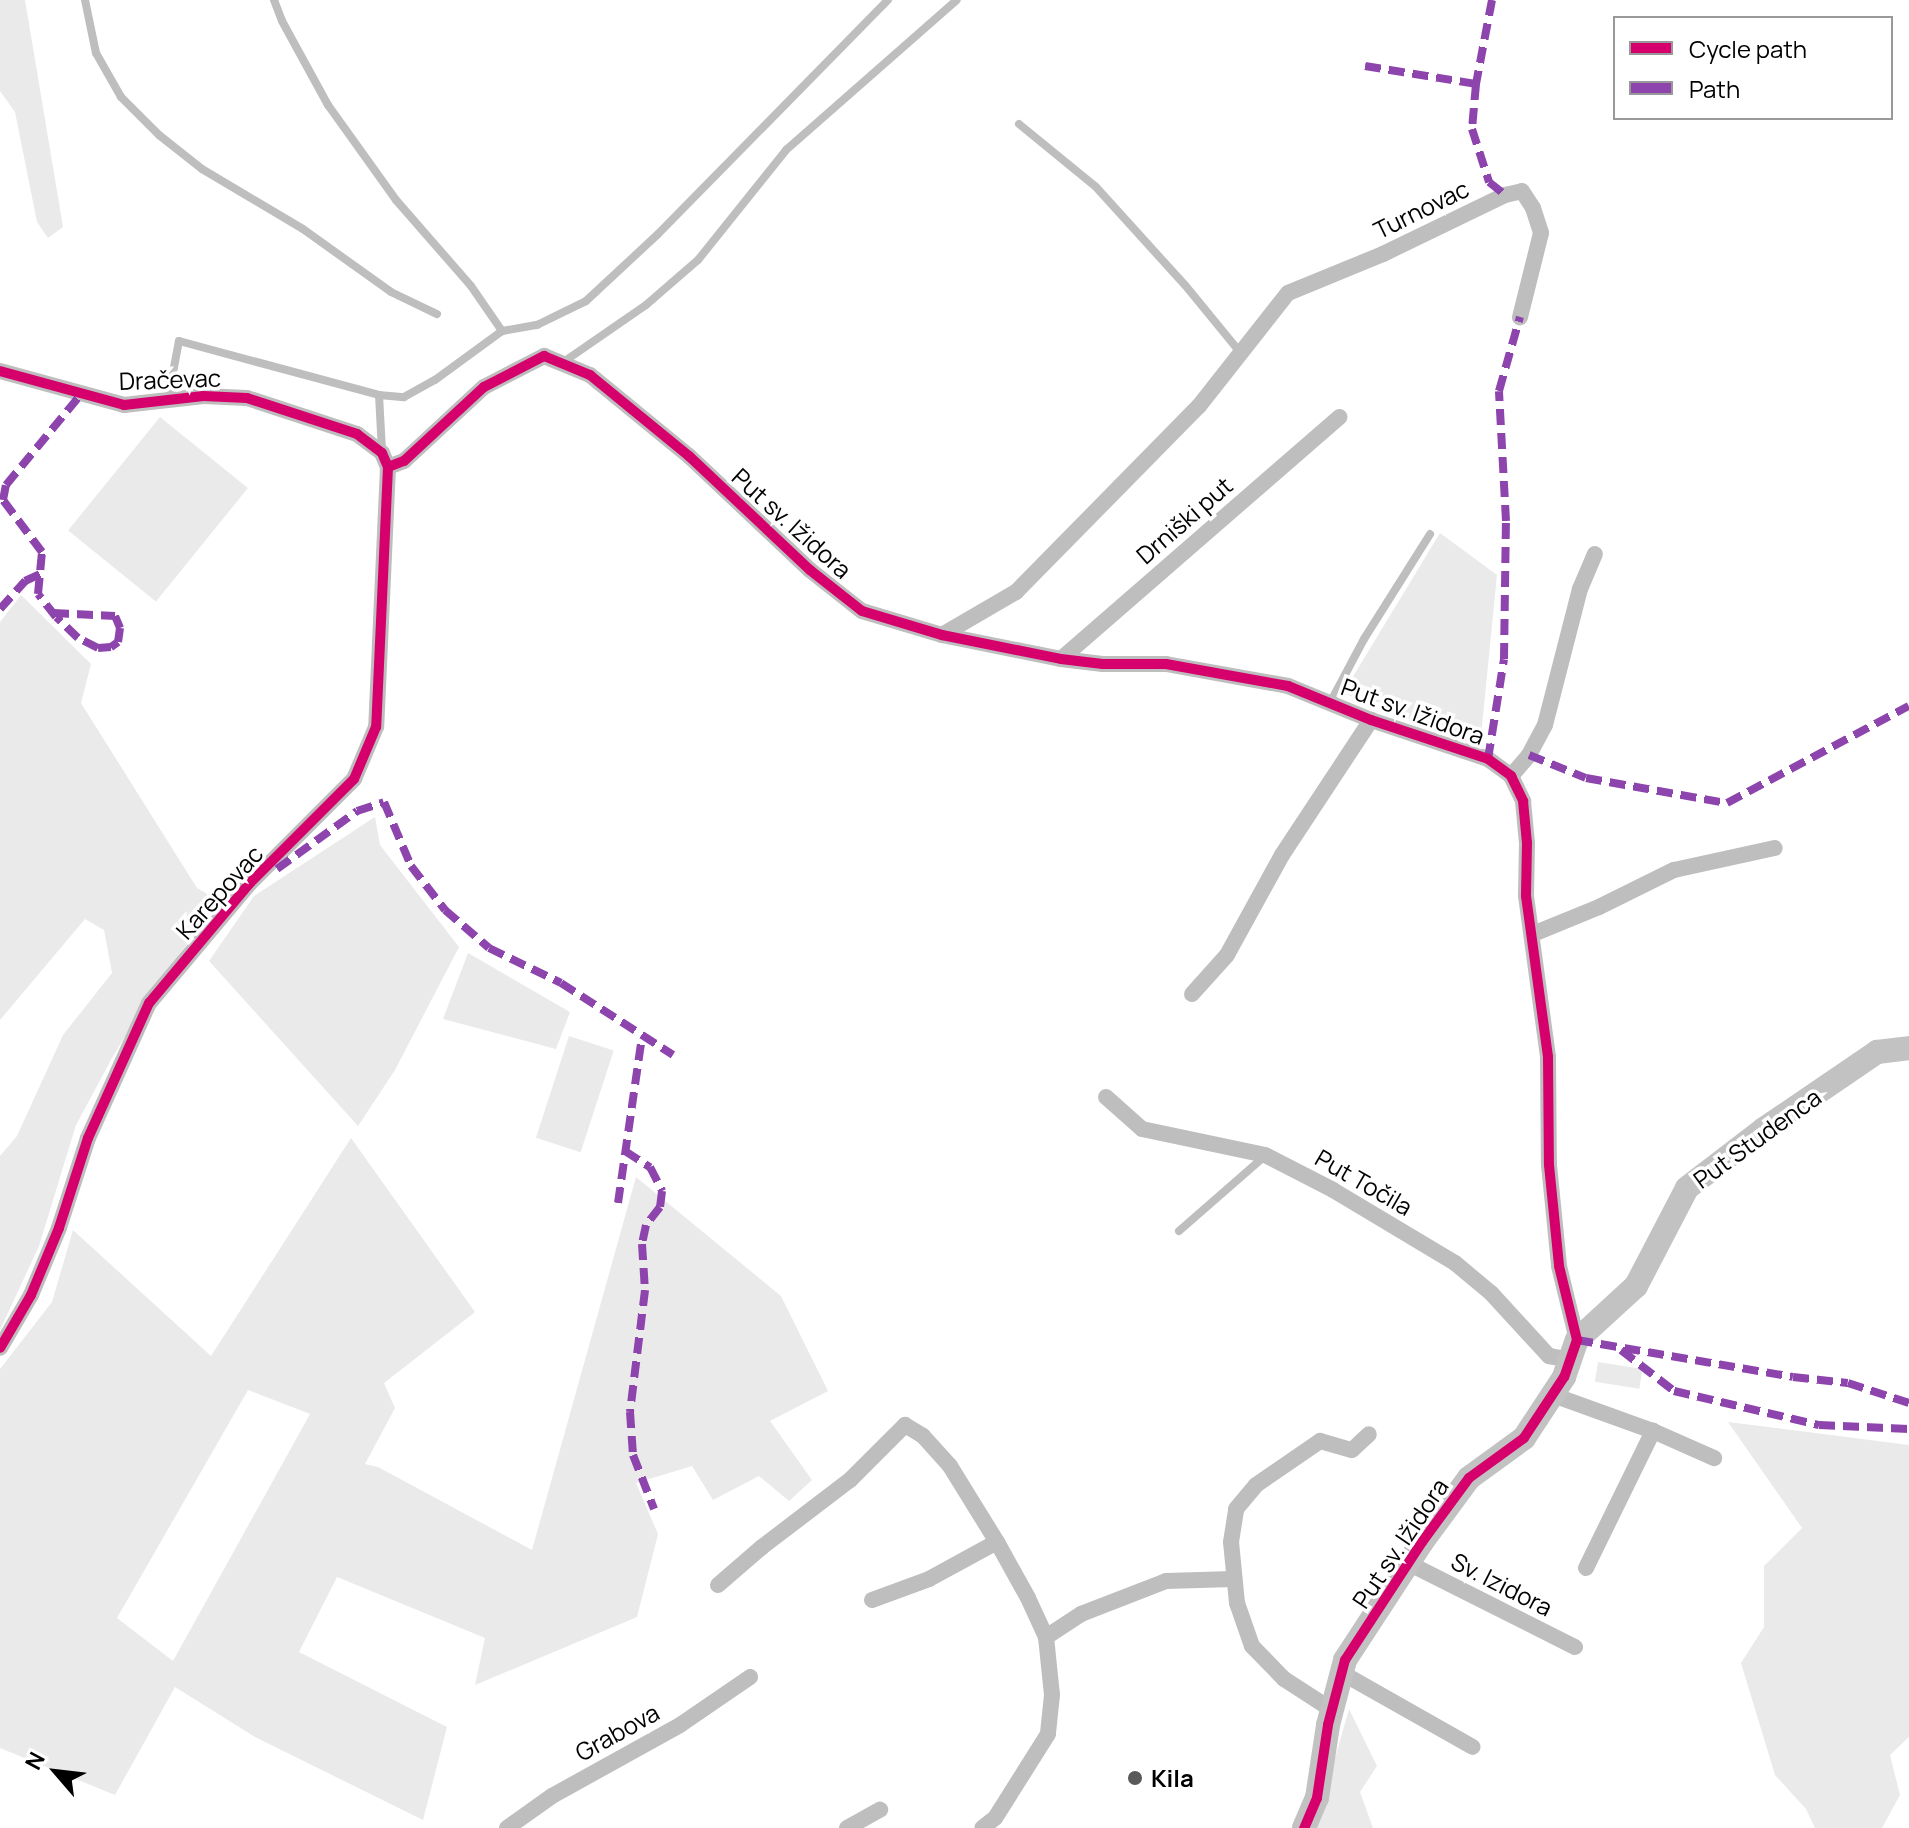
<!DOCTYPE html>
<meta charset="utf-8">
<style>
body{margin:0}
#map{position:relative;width:1909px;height:1828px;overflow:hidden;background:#fff;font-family:Manrope,sans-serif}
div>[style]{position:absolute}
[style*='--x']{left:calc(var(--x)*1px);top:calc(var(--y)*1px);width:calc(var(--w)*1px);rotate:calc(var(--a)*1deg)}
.green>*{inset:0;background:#eaeaea;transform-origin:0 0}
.lane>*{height:8px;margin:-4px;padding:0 4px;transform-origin:4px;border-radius:4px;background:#bebebe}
.street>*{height:16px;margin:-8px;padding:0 8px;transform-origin:8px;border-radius:8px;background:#bebebe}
.secondary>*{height:24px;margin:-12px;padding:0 12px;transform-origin:12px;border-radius:12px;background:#c2c2c2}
.quiet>*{height:8px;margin-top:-4px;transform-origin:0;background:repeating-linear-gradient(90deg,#8e44ad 0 16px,transparent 0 24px)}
.cycleway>*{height:10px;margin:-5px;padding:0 5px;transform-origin:5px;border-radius:5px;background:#d6006c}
.dots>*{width:22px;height:22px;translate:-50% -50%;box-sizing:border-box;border:4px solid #fff;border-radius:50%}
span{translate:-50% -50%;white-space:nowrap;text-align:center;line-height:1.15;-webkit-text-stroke:7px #fff;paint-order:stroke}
.street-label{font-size:24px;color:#000}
.poi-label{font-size:24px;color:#000;font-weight:700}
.left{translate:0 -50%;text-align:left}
.legend{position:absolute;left:1613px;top:16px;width:280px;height:104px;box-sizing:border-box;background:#fff;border:2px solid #999;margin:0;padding:10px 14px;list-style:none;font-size:24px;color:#000}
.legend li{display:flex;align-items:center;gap:16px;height:40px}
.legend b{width:40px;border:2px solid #999}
.north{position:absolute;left:16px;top:1732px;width:80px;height:80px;-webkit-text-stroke:6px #fff;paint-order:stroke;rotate:298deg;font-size:22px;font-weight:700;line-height:32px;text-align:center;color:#000}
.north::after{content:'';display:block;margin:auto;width:28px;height:36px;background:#000;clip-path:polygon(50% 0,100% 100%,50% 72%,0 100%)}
</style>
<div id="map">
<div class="green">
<div style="clip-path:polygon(0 0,25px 0,63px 227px,48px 238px,37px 222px,15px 112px,0 91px)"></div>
<div style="left:160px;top:417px;width:113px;height:146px;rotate:39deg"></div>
<div style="clip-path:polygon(1440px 533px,1497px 575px,1480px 746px,1343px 693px)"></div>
<div style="clip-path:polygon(21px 595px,91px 664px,81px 703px,197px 888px,219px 901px,156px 986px,112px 1058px,76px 1125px,39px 1246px,0 1330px,0 1156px,17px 1136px,63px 1035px,112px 973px,104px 930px,85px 919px,0 1020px,0 622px)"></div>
<div style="clip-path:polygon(375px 817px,380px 845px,459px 947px,395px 1070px,358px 1126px,209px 961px,254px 896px)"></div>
<div style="clip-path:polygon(468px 953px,570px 1012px,556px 1049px,443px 1019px)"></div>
<div style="left:569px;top:1036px;width:47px;height:107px;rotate:18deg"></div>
<div style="clip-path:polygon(evenodd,351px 1138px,475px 1312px,384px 1383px,395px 1408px,365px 1464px,378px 1467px,532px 1550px,636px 1177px,781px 1296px,828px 1391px,770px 1421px,812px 1480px,789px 1501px,759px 1476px,713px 1500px,692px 1466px,636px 1483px,658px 1534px,637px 1617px,475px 1685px,485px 1638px,337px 1577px,299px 1652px,447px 1727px,423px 1820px,255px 1737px,175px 1687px,115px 1795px,0 1748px,0 1369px,52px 1302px,73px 1230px,211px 1356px,351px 1138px,248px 1390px,310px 1414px,173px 1661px,117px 1618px,248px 1390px)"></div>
<div style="left:1598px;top:1362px;width:45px;height:20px;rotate:9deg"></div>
<div style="clip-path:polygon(1728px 1422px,1909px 1445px,1909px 1737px,1890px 1755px,1900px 1795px,1882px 1828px,1815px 1828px,1806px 1809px,1775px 1775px,1741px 1663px,1764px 1627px,1764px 1566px,1802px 1528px)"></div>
<div style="clip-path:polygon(1349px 1709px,1377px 1766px,1360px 1792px,1373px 1828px,1315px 1828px)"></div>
</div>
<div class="lane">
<div style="--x:85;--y:0;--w:54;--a:78.3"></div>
<div style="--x:96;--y:53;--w:51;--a:60.4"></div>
<div style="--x:121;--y:97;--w:54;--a:45"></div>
<div style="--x:159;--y:135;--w:55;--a:38.3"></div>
<div style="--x:202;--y:169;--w:117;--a:30.7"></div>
<div style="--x:303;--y:229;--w:108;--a:35.6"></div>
<div style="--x:391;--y:292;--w:51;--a:25.6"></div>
<div style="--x:274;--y:0;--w:22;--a:69"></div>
<div style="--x:282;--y:21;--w:96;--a:61.3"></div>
<div style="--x:328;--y:105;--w:117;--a:54.4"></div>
<div style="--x:396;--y:200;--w:114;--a:48.9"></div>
<div style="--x:471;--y:286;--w:55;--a:55.4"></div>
<div style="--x:1019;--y:124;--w:99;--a:39.3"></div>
<div style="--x:1096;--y:187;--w:132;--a:47.8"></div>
<div style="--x:1185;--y:285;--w:85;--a:50.7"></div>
<div style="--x:562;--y:363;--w:102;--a:-34.6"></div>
<div style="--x:646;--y:305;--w:69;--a:-40.9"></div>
<div style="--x:698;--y:260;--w:141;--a:-51.3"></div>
<div style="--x:786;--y:150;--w:227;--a:-41.3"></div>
<div style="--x:379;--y:395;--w:55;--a:86.9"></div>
<div style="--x:168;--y:399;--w:59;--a:-79.3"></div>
<div style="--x:179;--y:341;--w:207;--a:15.1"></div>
<div style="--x:379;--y:395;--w:25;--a:5"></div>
<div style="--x:404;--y:397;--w:35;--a:-29"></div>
<div style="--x:435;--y:380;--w:83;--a:-36.2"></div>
<div style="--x:502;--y:331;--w:36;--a:-10"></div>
<div style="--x:537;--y:325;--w:55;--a:-26.1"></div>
<div style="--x:586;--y:301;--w:98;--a:-42.9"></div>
<div style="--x:658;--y:234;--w:328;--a:-45.5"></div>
<div style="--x:1330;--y:703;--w:72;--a:-62"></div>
<div style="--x:1364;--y:639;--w:124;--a:-57.8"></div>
<div style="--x:1179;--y:1231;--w:114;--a:-41.1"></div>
</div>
<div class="street">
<div style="--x:0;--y:371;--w:129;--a:15.3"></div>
<div style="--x:124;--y:405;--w:80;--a:-6.5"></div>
<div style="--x:203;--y:396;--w:44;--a:2.6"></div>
<div style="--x:247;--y:398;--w:116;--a:18.1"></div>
<div style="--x:357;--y:434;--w:31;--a:37"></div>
<div style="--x:382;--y:453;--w:15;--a:67"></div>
<div style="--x:388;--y:467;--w:260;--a:92.6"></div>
<div style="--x:376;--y:727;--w:56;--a:112.9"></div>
<div style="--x:354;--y:779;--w:148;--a:135"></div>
<div style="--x:249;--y:884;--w:155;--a:130"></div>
<div style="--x:149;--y:1003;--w:148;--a:114.3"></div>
<div style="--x:88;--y:1138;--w:95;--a:107.9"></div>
<div style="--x:59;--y:1228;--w:73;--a:112.7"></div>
<div style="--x:31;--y:1295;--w:61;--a:120.3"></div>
<div style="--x:388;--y:467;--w:17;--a:-21"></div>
<div style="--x:404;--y:461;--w:109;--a:-42.8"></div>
<div style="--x:484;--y:387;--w:68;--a:-27.3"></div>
<div style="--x:544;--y:356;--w:50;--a:22.4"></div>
<div style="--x:590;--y:375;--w:128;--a:39.3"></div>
<div style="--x:689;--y:456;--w:166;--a:43.3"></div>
<div style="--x:810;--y:570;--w:66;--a:38.3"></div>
<div style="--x:862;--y:611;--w:84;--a:16.7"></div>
<div style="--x:942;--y:635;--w:121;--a:11.4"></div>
<div style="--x:1061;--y:659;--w:42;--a:6.8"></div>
<div style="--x:1103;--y:664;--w:63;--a:0"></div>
<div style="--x:1166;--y:664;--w:124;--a:10.2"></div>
<div style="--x:1288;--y:686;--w:90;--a:22.3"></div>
<div style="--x:1371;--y:720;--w:123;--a:18.4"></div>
<div style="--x:1488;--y:759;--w:29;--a:36"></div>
<div style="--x:1511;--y:776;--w:28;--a:64"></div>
<div style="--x:1523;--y:801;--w:42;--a:84.6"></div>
<div style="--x:1527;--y:843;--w:53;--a:91.1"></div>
<div style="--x:1526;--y:896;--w:162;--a:82.2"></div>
<div style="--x:1548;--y:1057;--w:108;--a:89.5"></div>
<div style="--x:1549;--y:1165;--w:101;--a:84.3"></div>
<div style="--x:1559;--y:1266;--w:76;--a:76.3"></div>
<div style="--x:942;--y:635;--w:86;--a:-30.2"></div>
<div style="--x:1016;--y:592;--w:261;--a:-45.5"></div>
<div style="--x:1199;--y:406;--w:144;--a:-51.8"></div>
<div style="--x:1288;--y:293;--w:103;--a:-22.3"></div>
<div style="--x:1383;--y:254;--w:136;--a:-25.8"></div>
<div style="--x:1505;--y:195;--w:17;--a:-13"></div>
<div style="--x:1522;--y:191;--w:20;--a:57"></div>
<div style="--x:1533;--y:208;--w:26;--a:72"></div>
<div style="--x:1541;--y:233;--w:87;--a:104"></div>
<div style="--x:1061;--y:659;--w:369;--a:-41"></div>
<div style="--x:1511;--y:776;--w:28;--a:-49"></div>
<div style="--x:1529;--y:755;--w:34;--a:-62"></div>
<div style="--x:1545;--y:725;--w:140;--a:-75.6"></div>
<div style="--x:1580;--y:589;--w:38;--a:-67"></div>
<div style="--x:1533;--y:934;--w:71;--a:-22.2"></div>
<div style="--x:1599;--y:907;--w:84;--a:-26.3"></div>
<div style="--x:1674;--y:870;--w:103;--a:-12.3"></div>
<div style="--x:1192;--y:994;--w:52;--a:-48.1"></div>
<div style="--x:1227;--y:955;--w:114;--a:-61.2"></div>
<div style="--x:1282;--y:855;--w:162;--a:-56.6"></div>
<div style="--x:1106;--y:1097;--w:48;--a:41.6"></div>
<div style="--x:1142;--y:1129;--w:126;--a:11.9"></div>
<div style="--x:1265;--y:1155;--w:76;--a:27.2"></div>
<div style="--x:1333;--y:1190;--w:142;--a:30.9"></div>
<div style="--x:1455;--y:1263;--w:47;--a:39.8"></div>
<div style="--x:1491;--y:1293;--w:86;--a:47.4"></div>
<div style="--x:1549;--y:1356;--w:22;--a:10"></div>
<div style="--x:1553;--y:1395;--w:106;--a:19.8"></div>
<div style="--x:1653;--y:1431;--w:67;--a:23.9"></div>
<div style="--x:1408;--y:1563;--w:187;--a:26.7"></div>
<div style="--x:1586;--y:1568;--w:153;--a:-63.9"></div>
<div style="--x:718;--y:1585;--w:58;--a:-40.8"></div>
<div style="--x:762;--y:1547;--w:111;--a:-37.3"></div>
<div style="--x:850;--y:1480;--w:78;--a:-45"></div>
<div style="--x:905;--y:1425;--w:21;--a:31"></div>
<div style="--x:923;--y:1436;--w:40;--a:48"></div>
<div style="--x:950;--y:1466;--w:89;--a:58.3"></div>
<div style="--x:872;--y:1600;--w:61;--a:-20.2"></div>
<div style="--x:929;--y:1579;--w:77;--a:-28.6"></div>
<div style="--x:997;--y:1542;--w:64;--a:61"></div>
<div style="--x:1028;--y:1598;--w:43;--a:65.2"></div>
<div style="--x:1046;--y:1637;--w:58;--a:84.1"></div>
<div style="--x:1052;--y:1695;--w:39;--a:96"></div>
<div style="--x:1048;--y:1734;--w:99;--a:122.2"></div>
<div style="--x:995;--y:1818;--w:16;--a:142"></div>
<div style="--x:1046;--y:1637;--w:42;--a:-33.3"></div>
<div style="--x:1081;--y:1614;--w:91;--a:-21.2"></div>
<div style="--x:1166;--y:1581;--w:67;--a:-1.7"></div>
<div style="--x:1342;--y:1673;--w:150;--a:29.5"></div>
<div style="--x:1332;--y:1710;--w:57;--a:-147.1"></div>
<div style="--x:1284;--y:1679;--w:46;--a:-134.1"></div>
<div style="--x:1252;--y:1646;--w:46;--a:-109.2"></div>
<div style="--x:1237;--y:1603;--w:61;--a:-95.6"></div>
<div style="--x:1231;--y:1542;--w:33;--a:-81"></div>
<div style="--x:1236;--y:1509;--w:31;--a:-50"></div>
<div style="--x:1256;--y:1485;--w:78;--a:-34.5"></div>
<div style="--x:1320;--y:1441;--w:33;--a:16"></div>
<div style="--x:1352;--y:1450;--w:23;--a:-43"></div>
<div style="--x:507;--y:1828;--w:55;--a:-35.4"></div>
<div style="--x:552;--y:1796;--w:146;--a:-29"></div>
<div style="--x:680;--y:1725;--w:85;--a:-34.4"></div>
<div style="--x:847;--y:1828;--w:38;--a:-29"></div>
</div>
<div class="secondary">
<div style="--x:1304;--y:1828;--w:33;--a:-67"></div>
<div style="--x:1317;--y:1798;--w:74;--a:-81.4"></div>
<div style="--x:1328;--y:1725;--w:67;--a:-75.3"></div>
<div style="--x:1345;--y:1660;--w:141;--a:-56.9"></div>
<div style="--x:1422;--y:1542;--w:79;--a:-53.7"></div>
<div style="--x:1469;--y:1478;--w:68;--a:-36"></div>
<div style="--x:1524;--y:1438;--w:73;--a:-56.7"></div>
<div style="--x:1564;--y:1377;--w:39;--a:-71"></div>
<div style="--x:1577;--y:1340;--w:80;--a:-42.5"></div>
<div style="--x:1636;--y:1286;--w:110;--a:-62.5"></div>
<div style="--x:1687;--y:1188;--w:97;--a:-37.5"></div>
<div style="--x:1764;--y:1129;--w:137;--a:-34.3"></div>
<div style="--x:1877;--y:1052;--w:32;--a:-7"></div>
</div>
<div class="quiet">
<div style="--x:1492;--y:0;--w:86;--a:100.8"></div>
<div style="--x:1476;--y:84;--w:45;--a:95.1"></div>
<div style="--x:1472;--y:129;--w:56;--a:72.2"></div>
<div style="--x:1489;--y:182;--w:21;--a:39"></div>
<div style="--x:1365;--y:66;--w:112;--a:9.2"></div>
<div style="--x:0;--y:609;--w:38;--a:-48"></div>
<div style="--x:25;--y:581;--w:17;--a:-25"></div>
<div style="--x:53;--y:613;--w:62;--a:2.8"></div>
<div style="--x:115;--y:616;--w:13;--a:67"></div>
<div style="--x:120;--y:628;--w:14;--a:98"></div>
<div style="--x:118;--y:642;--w:9;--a:144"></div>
<div style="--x:111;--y:647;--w:13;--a:176"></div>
<div style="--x:98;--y:648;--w:22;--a:-153"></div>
<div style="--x:78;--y:638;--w:30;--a:-136"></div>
<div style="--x:56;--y:617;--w:29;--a:-128"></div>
<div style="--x:38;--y:594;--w:42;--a:-84.6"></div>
<div style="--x:42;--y:552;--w:65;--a:-126.9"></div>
<div style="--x:3;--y:500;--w:15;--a:-79"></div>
<div style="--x:6;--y:485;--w:119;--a:-50.4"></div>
<div style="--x:1529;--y:755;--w:61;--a:22"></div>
<div style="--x:1586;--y:778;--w:143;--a:10.1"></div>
<div style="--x:1727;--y:803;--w:206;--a:-28.1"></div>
<div style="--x:1488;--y:759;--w:101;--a:-80.9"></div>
<div style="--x:1504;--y:659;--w:138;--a:-89.2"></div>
<div style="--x:1506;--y:521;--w:130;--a:-93.1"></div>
<div style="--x:1499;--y:391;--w:77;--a:-74.2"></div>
<div style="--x:277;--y:869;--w:99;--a:-35.9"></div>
<div style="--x:357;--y:811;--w:28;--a:-18"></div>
<div style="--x:384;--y:802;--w:69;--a:67.1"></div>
<div style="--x:411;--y:866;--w:56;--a:52.3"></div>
<div style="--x:445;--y:910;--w:58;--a:40.8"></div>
<div style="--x:489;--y:948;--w:80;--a:25.9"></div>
<div style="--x:561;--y:983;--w:133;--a:32.7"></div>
<div style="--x:625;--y:1151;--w:30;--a:33"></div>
<div style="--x:650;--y:1167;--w:27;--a:63"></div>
<div style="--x:662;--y:1191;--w:16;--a:97"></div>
<div style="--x:660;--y:1207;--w:23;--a:128"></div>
<div style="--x:646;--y:1225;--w:19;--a:102"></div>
<div style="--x:642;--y:1244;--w:46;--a:86.3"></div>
<div style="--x:645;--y:1290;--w:123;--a:97"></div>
<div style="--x:630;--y:1412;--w:43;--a:86"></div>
<div style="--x:633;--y:1455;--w:58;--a:68.7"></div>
<div style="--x:618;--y:1203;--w:168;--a:-81.8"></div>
<div style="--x:1577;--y:1340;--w:219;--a:9.7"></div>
<div style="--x:1793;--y:1377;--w:55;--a:6.2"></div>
<div style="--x:1848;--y:1383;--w:64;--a:18.2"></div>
<div style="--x:1621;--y:1350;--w:67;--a:37.7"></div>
<div style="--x:1674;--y:1391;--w:149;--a:13.2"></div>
<div style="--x:1819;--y:1425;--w:90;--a:2.5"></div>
</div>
<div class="cycleway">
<div style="--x:0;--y:371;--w:129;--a:15.3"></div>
<div style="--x:124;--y:405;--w:80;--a:-6.5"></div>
<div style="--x:203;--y:396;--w:44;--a:2.6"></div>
<div style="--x:247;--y:398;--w:116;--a:18.1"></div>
<div style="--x:357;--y:434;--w:31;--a:37"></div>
<div style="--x:382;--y:453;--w:15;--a:67"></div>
<div style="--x:388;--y:467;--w:260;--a:92.6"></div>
<div style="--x:376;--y:727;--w:56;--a:112.9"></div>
<div style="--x:354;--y:779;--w:148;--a:135"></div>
<div style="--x:249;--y:884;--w:155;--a:130"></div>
<div style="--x:149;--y:1003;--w:148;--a:114.3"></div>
<div style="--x:88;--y:1138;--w:95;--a:107.9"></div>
<div style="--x:59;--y:1228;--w:73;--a:112.7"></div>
<div style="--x:31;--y:1295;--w:61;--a:120.3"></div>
<div style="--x:388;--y:467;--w:17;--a:-21"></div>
<div style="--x:404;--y:461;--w:109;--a:-42.8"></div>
<div style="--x:484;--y:387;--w:68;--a:-27.3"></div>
<div style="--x:544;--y:356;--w:50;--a:22.4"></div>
<div style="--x:590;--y:375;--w:128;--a:39.3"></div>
<div style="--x:689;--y:456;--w:166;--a:43.3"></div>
<div style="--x:810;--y:570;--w:66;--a:38.3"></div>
<div style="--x:862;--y:611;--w:84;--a:16.7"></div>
<div style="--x:942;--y:635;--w:121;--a:11.4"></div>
<div style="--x:1061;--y:659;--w:42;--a:6.8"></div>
<div style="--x:1103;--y:664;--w:63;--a:0"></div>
<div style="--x:1166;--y:664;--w:124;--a:10.2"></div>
<div style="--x:1288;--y:686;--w:90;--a:22.3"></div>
<div style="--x:1371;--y:720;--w:123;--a:18.4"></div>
<div style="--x:1488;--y:759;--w:29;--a:36"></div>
<div style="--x:1511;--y:776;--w:28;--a:64"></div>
<div style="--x:1523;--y:801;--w:42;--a:84.6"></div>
<div style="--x:1527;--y:843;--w:53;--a:91.1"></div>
<div style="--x:1526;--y:896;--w:162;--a:82.2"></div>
<div style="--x:1548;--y:1057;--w:108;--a:89.5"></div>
<div style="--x:1549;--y:1165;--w:101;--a:84.3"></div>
<div style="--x:1559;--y:1266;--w:76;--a:76.3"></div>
<div style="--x:1577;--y:1340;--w:39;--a:109"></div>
<div style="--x:1564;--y:1377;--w:73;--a:123.3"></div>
<div style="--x:1524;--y:1438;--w:68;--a:144"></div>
<div style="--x:1469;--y:1478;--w:79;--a:126.3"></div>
<div style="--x:1422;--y:1542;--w:141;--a:123.1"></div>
<div style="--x:1345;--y:1660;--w:67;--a:104.7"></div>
<div style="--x:1328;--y:1725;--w:74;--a:98.6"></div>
<div style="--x:1317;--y:1798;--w:33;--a:113"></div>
</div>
<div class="dots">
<div style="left:1135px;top:1778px;background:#595959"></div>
</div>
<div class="street-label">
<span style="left:1421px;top:209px;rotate:-26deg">Turnovac</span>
<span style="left:170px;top:379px;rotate:-2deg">Dračevac</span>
<span style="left:1184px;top:520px;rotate:-41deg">Drniški put</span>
<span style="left:792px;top:523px;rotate:42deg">Put sv. Ižidora</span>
<span style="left:1413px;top:711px;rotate:20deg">Put sv. Ižidora</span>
<span style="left:219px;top:892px;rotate:-48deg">Karepovac</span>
<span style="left:1757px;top:1138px;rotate:-36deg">Put Studenca</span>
<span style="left:1364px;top:1182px;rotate:30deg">Put Točila</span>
<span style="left:1400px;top:1543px;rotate:-56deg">Put sv. Ižidora</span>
<span style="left:1502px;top:1584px;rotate:27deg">Sv. Izidora</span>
<span style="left:617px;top:1732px;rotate:-29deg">Grabova</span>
</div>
<div class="poi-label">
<span class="left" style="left:1151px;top:1778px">Kila</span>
</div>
<ul class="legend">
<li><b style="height:10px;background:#d6006c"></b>Cycle path</li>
<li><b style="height:10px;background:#8e44ad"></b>Path</li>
</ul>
<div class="north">N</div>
</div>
